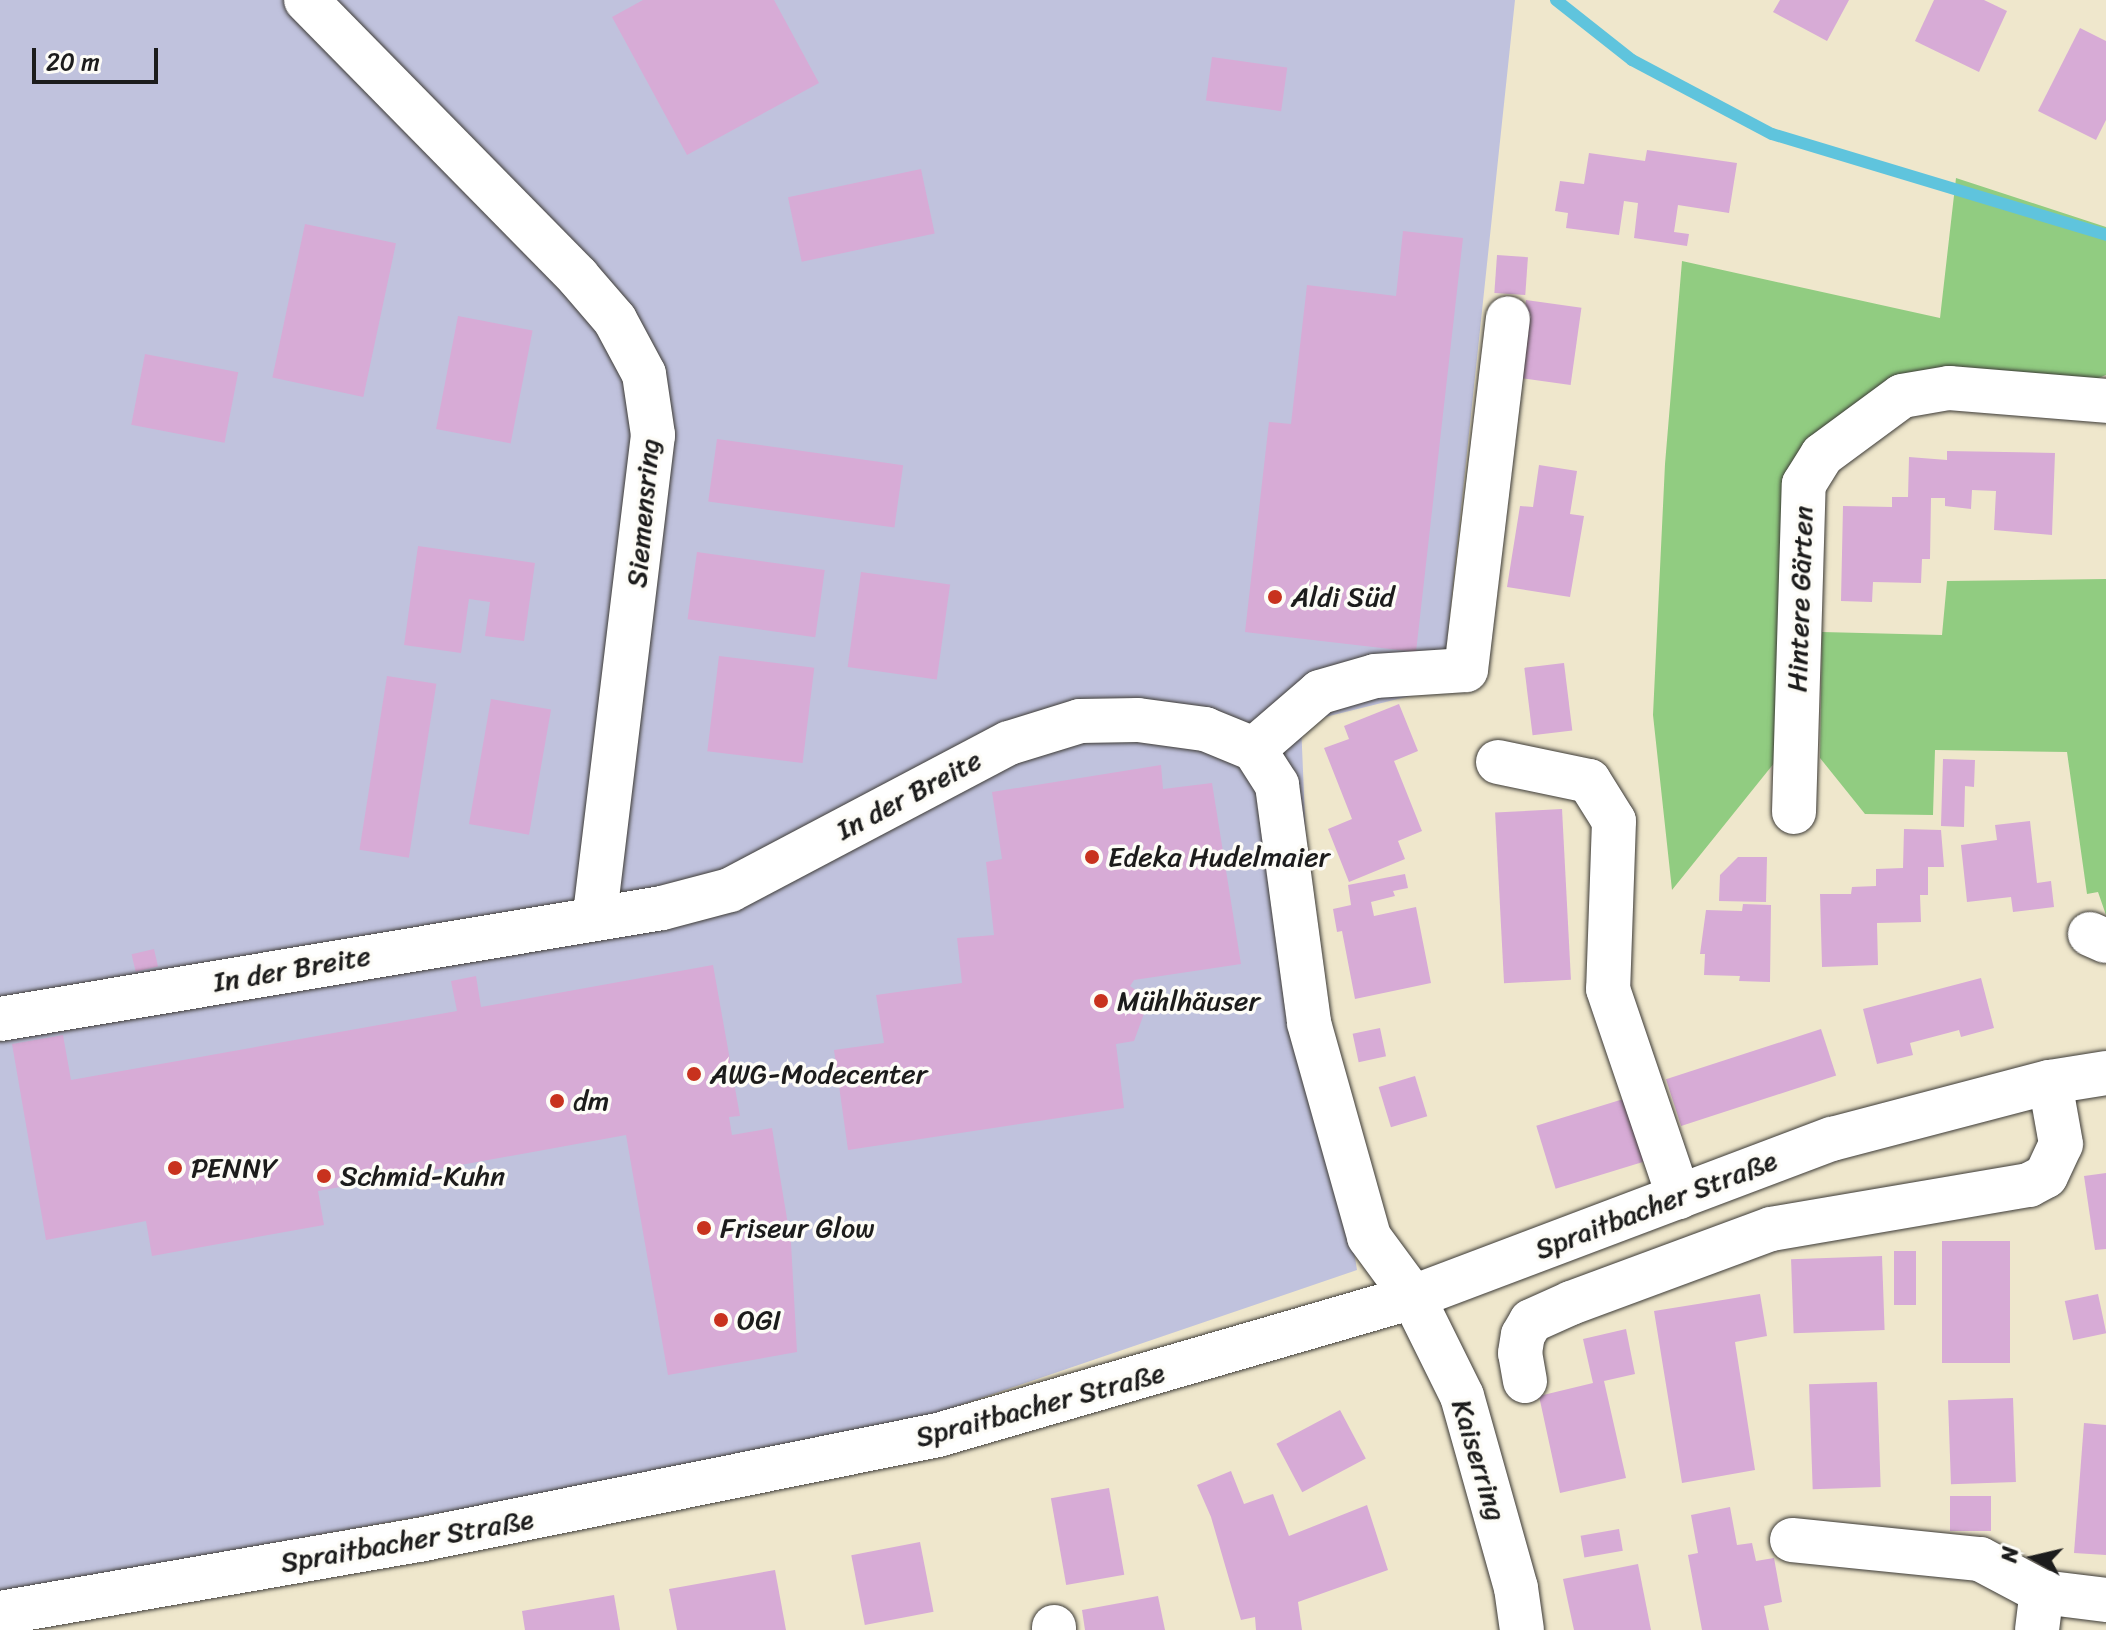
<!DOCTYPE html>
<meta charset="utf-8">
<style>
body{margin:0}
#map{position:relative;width:2106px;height:1630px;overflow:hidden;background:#efe7cc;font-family:Sriracha,sans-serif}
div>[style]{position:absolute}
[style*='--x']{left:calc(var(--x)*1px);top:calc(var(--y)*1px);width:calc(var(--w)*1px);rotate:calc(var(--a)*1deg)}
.industrial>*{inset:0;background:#c0c2dd}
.green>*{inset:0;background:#91cc81}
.stream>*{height:12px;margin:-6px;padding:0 6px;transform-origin:6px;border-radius:6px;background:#5fc4dd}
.building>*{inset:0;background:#d7abd6;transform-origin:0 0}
.roads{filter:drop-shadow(0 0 2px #3c3a36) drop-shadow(0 0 2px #3c3a36)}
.minor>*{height:44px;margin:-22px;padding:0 22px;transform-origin:22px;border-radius:22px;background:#fff}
.dots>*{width:22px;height:22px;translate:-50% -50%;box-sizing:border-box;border:4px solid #fdfcf7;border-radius:50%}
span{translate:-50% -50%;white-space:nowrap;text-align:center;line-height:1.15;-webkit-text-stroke:7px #fdfcf7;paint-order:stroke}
.street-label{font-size:28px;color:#1c1c1c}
.poi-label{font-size:28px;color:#1c1c1c}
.left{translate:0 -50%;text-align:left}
.north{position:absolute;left:1994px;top:1518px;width:80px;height:80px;-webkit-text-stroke:6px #fdfcf7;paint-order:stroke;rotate:278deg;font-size:22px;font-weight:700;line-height:32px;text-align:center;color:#1c1c1c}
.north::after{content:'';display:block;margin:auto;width:28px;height:36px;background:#1c1c1c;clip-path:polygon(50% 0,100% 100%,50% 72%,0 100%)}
.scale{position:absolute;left:32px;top:48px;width:126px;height:36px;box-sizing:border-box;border:4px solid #1c1c1c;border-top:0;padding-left:10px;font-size:24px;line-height:28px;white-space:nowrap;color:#1c1c1c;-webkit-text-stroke:6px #fdfcf7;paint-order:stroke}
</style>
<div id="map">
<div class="industrial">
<div style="clip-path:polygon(0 0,1515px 0,1442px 688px,1301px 723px,1312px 987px,1357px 1270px,870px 1436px,0 1592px)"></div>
</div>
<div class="green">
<div style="clip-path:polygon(1956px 178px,2106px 227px,2106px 375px,2096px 379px,1951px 374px,1808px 443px,1779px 757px,1672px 890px,1653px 715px,1665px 464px,1682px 261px,1940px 318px)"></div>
<div style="clip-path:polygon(2106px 579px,2106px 915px,2098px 892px,2087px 894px,2067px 752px,1935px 750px,1933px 815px,1865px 814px,1820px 758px,1822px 632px,1942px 635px,1947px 581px)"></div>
</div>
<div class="stream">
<div style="--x:1556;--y:0;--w:97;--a:38.3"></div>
<div style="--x:1632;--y:60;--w:158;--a:27.9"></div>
<div style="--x:1772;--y:134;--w:349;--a:16.8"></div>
</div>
<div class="building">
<div style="clip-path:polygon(643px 0,774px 0,819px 83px,687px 155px,612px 17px)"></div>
<div style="clip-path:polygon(1780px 0,1849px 0,1827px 41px,1773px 12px)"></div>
<div style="clip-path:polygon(1934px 0,1984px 0,2007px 11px,1979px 72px,1915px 41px)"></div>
<div style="clip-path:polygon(2080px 28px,2106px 41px,2106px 120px,2096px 140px,2038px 111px)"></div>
<div style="left:1212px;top:57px;width:76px;height:44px;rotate:8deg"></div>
<div style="clip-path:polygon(1647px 150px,1737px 163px,1729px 213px,1678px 205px,1674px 232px,1689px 234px,1687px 246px,1634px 238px,1638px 203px,1624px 201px,1619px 235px,1566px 228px,1568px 213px,1555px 211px,1560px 181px,1584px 184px,1589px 153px,1645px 161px)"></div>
<div style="left:921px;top:169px;width:66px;height:136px;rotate:78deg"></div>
<div style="left:305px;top:224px;width:93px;height:157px;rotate:12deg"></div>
<div style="clip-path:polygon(1403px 231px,1463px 238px,1416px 652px,1245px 632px,1269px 422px,1291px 424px,1307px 285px,1396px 296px)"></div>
<div style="left:1497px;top:255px;width:31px;height:38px;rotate:4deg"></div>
<div style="left:1526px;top:300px;width:56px;height:78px;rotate:8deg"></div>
<div style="left:458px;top:316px;width:76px;height:115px;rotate:11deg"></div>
<div style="left:145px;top:354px;width:95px;height:72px;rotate:11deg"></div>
<div style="left:717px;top:439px;width:188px;height:63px;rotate:8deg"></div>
<div style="clip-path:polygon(1947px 451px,2055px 453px,2052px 535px,1994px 530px,1996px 491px,1972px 490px,1971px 509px,1945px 506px,1945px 498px,1931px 498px,1930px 559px,1922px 559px,1921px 583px,1873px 582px,1872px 602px,1841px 601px,1843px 506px,1892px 507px,1892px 497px,1908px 497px,1909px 457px,1947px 460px)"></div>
<div style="clip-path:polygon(1539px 465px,1577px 471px,1570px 514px,1584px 516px,1570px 597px,1507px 587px,1520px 506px,1533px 507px)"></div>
<div style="clip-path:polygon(418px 546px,535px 563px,524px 641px,485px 636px,490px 602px,469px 599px,461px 653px,404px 645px)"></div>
<div style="left:697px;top:552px;width:129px;height:68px;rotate:8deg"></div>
<div style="left:861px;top:572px;width:90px;height:96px;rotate:8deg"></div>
<div style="left:719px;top:656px;width:96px;height:96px;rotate:7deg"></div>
<div style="left:1564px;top:663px;width:68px;height:40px;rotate:83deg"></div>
<div style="left:387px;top:676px;width:50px;height:176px;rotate:9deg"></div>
<div style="left:491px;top:699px;width:61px;height:127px;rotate:10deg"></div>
<div style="clip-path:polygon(1399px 704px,1418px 751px,1394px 761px,1422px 831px,1398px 841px,1405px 859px,1349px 882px,1328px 829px,1352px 819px,1324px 748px,1349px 739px,1344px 726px)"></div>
<div style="clip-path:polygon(1943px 759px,1975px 760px,1974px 787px,1965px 786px,1964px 827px,1941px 826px)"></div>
<div style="clip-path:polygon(1161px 765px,1163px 789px,1212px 783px,1241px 964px,1134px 980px,1130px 986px,1149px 1000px,1134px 1041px,1116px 1044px,1124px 1108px,848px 1150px,834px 1050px,884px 1043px,876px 995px,962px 983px,957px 938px,994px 935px,986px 862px,1002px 859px,992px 792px)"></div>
<div style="left:1562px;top:809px;width:171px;height:67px;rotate:87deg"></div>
<div style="clip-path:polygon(2030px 821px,2037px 883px,2051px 881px,2054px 907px,2013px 912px,2011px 897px,1967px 902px,1961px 845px,1997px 840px,1995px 825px)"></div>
<div style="clip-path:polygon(1904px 829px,1941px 830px,1944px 867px,1928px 867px,1928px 895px,1920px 895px,1921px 922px,1877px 923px,1878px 965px,1822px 967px,1820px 894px,1851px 894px,1852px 887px,1876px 886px,1876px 869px,1903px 868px)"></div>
<div style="clip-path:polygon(1738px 857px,1767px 857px,1766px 902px,1719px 901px,1720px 875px)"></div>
<div style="clip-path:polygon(1405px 874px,1408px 888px,1393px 891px,1395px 896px,1371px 902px,1374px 916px,1416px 907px,1431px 983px,1355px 999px,1342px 931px,1337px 932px,1333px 909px,1351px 905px,1348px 885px)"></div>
<div style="clip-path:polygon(1743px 904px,1771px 905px,1770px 982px,1739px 981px,1740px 976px,1704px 975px,1705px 954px,1700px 954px,1706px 910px,1742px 911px)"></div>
<div style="left:154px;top:949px;width:18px;height:23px;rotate:77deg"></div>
<div style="clip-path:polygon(713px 965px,740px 1116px,729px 1117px,732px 1135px,772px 1128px,791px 1243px,797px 1352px,668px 1375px,626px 1135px,318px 1191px,324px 1225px,152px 1256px,146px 1221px,46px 1240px,12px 1044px,63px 1035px,71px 1080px,457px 1011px,451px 981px,476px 976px,481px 1007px)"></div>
<div style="clip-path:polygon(1981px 978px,1994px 1028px,1961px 1037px,1959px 1030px,1910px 1043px,1913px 1055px,1877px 1064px,1863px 1009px)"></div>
<div style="left:1380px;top:1028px;width:29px;height:28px;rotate:78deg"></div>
<div style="left:1821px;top:1029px;width:49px;height:163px;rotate:72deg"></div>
<div style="left:1415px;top:1076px;width:42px;height:38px;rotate:73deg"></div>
<div style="left:1630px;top:1097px;width:66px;height:98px;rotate:73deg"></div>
<div style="clip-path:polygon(2106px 1173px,2106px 1249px,2095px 1250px,2084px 1176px)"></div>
<div style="left:1942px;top:1241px;width:68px;height:122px"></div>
<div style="left:1894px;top:1251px;width:22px;height:54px"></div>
<div style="left:1882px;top:1256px;width:74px;height:91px;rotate:88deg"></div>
<div style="clip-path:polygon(1760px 1294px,1767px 1336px,1735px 1342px,1755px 1470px,1682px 1483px,1654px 1311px)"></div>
<div style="left:2098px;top:1294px;width:40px;height:34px;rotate:78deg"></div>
<div style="clip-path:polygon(1626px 1329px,1635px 1374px,1604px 1381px,1626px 1478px,1560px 1493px,1539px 1396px,1593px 1383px,1583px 1339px)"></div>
<div style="left:1877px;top:1382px;width:105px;height:68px;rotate:88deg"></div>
<div style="left:2013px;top:1398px;width:84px;height:65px;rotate:88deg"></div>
<div style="left:1340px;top:1410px;width:55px;height:72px;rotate:62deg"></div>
<div style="clip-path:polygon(2084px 1423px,2106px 1425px,2106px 1555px,2074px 1553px)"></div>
<div style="clip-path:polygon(1231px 1471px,1244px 1504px,1273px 1494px,1289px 1536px,1367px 1505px,1388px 1570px,1298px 1602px,1302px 1630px,1256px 1630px,1255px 1617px,1241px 1620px,1211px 1517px,1197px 1485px)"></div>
<div style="left:1109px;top:1488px;width:88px;height:59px;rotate:80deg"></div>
<div style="left:1950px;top:1496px;width:41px;height:35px"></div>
<div style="clip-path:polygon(1730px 1507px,1737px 1545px,1752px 1543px,1756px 1561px,1774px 1558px,1782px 1602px,1764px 1606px,1769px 1630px,1702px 1630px,1688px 1555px,1698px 1553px,1691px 1515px)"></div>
<div style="left:1619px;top:1529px;width:22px;height:39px;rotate:80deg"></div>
<div style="left:920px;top:1542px;width:71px;height:70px;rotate:79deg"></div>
<div style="clip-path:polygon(1638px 1564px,1651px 1630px,1574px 1630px,1563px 1579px)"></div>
<div style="clip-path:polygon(775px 1570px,786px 1630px,677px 1630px,669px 1589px)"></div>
<div style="clip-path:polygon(614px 1595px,620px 1630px,525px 1630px,522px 1611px)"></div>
<div style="clip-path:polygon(1158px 1596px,1165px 1630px,1085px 1630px,1082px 1610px)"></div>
</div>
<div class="roads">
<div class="minor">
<div style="--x:306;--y:0;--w:388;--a:45.5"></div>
<div style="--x:578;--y:277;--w:57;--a:49.3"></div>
<div style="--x:615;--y:320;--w:61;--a:61.8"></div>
<div style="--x:644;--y:374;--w:62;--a:81.6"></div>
<div style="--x:653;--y:435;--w:485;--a:96.9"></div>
<div style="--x:1254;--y:749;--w:87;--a:-40.8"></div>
<div style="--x:1320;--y:692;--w:57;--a:-16.2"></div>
<div style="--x:1375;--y:676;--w:91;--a:-3.8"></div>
<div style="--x:1466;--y:670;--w:354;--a:-83.2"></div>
<div style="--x:1498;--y:762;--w:93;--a:11.8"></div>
<div style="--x:1589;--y:781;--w:47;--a:58"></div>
<div style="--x:1614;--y:821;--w:168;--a:92"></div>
<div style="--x:1608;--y:989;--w:220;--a:71.2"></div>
<div style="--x:1794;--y:812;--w:328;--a:-88.3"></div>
<div style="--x:1804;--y:484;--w:34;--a:-58"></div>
<div style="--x:1822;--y:455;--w:99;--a:-36.4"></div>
<div style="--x:1902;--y:396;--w:48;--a:-9.7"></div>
<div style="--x:1949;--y:388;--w:158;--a:4.7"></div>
<div style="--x:2090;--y:934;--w:17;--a:24"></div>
<div style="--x:0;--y:1019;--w:671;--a:-9.52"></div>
<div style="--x:662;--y:908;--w:70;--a:-14.8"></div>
<div style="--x:730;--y:890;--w:315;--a:-27.8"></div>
<div style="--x:1009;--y:743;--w:74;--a:-17.2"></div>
<div style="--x:1080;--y:721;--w:58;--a:-1"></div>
<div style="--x:1138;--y:720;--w:68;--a:7.7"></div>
<div style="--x:1205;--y:729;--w:53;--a:22.2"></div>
<div style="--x:1254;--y:749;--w:43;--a:57.4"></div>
<div style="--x:1277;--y:785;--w:240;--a:82.3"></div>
<div style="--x:1309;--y:1023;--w:222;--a:74.3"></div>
<div style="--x:1369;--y:1237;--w:74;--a:53.7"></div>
<div style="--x:1413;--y:1297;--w:110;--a:63.7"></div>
<div style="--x:1462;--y:1396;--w:199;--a:74.3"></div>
<div style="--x:1516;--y:1588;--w:42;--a:81.9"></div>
<div style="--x:1525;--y:1381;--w:28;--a:-100"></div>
<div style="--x:1520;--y:1353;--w:18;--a:-81"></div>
<div style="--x:1523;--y:1335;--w:16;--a:-60"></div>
<div style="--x:1531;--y:1321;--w:44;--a:-24.2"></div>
<div style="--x:1571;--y:1303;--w:213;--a:-20.3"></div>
<div style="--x:1771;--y:1229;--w:262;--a:-9.7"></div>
<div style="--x:2029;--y:1185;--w:19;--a:-28"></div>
<div style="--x:2046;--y:1176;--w:35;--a:-65"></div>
<div style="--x:2061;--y:1144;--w:63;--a:-100.1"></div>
<div style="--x:1792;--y:1540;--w:189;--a:5.8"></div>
<div style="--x:1980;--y:1559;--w:70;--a:28"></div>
<div style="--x:0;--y:1613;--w:425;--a:-9.9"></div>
<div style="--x:419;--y:1540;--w:530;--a:-11.44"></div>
<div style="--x:938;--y:1435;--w:495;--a:-16.2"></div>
<div style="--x:1413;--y:1297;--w:448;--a:-20.7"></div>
<div style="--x:1832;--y:1139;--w:225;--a:-14.7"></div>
<div style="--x:2050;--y:1082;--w:57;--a:-9.1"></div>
<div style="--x:1054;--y:1627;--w:3;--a:90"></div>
<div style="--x:2037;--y:1630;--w:38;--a:-83"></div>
<div style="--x:2042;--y:1592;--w:64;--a:7.1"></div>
</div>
</div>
<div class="dots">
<div style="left:1275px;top:597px;background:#c8321e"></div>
<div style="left:1092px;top:857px;background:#c8321e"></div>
<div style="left:1101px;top:1001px;background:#c8321e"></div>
<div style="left:694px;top:1074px;background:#c8321e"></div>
<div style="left:557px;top:1101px;background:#c8321e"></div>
<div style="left:175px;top:1168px;background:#c8321e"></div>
<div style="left:324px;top:1176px;background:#c8321e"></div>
<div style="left:704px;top:1228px;background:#c8321e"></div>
<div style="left:721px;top:1320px;background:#c8321e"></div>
</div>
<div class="street-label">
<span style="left:643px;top:513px;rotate:-85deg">Siemensring</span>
<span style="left:1800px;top:599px;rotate:-88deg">Hintere Gärten</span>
<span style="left:909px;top:795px;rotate:-28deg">In der Breite</span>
<span style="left:292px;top:969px;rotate:-10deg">In der Breite</span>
<span style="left:1656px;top:1205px;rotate:-21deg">Spraitbacher Straße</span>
<span style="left:1040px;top:1405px;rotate:-15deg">Spraitbacher Straße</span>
<span style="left:1479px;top:1460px;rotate:73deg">Kaiserring</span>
<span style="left:407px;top:1541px;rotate:-10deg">Spraitbacher Straße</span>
</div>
<div class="poi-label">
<span class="left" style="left:1291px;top:597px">Aldi Süd</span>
<span class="left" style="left:1108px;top:857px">Edeka Hudelmaier</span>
<span class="left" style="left:1117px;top:1001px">Mühlhäuser</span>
<span class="left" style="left:710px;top:1074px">AWG-Modecenter</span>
<span class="left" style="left:573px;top:1101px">dm</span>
<span class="left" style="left:191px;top:1168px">PENNY</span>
<span class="left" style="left:340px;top:1176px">Schmid-Kuhn</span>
<span class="left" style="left:720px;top:1228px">Friseur Glow</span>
<span class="left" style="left:737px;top:1320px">OGI</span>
</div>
<div class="north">N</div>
<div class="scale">20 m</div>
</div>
